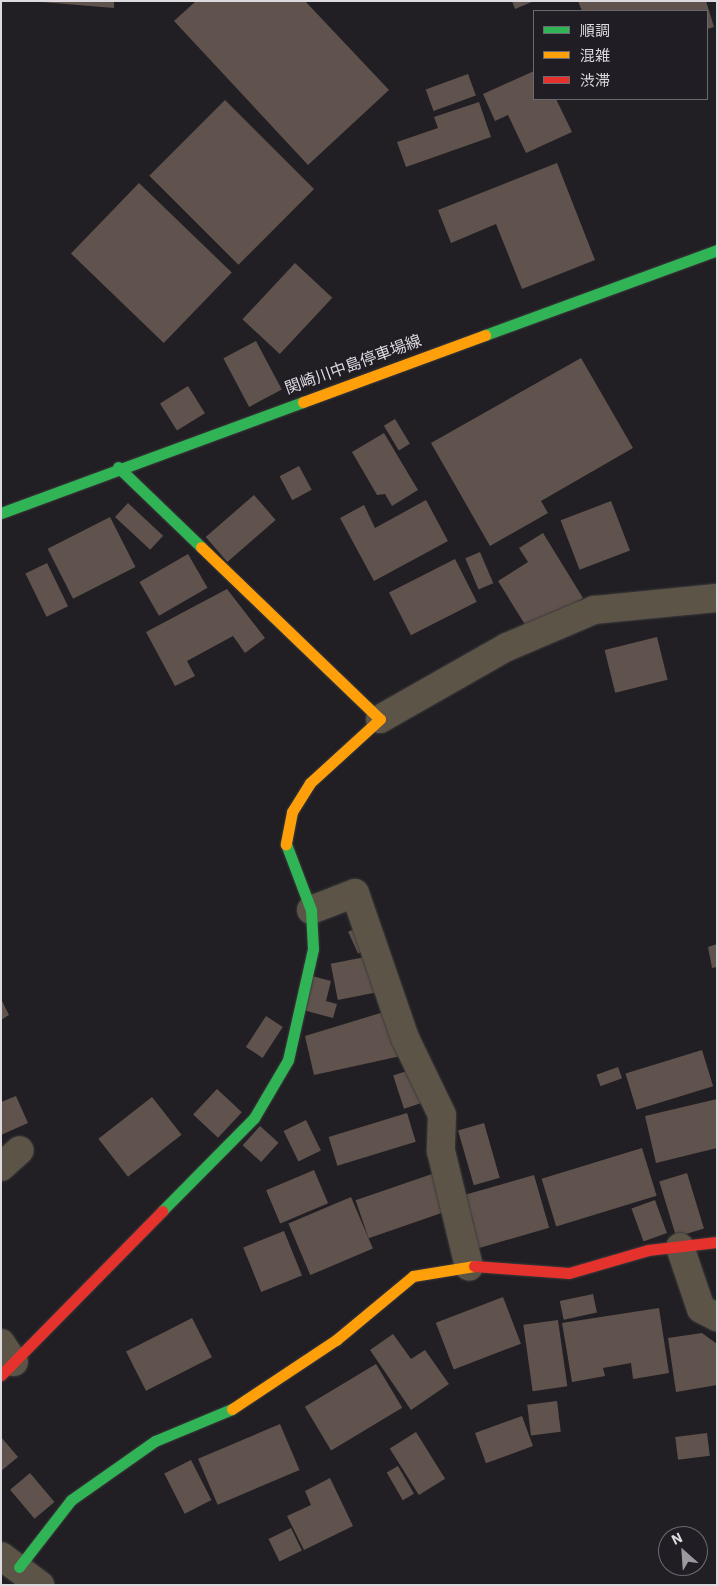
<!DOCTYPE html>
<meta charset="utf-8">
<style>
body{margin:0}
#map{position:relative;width:718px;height:1586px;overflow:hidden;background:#211f23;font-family:"IBM Plex Sans","Noto Sans JP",sans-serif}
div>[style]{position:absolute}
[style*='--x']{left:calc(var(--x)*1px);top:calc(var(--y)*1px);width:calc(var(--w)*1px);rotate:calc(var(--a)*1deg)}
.building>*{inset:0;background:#60534d;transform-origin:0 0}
.roads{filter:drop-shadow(0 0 1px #3b3a3d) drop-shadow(0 0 1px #3b3a3d)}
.street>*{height:28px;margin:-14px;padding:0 14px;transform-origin:14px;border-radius:14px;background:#5d5448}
.fast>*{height:11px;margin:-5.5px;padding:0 5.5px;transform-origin:5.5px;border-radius:5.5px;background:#30b455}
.slow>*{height:11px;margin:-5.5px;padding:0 5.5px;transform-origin:5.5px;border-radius:5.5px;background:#ff9f0a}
.jam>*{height:11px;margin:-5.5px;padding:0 5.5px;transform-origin:5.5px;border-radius:5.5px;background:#e5322d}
span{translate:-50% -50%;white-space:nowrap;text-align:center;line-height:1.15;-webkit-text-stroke:5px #211d25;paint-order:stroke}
.street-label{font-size:16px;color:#dddae0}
.frame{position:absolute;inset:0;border:2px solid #dddae0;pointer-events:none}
.legend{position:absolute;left:533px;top:10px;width:175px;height:90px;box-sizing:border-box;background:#211d25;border:1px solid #6c6970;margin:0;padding:6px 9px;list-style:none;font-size:15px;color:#dddae0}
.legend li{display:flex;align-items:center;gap:10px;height:25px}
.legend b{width:25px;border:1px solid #6c6970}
.north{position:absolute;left:658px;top:1526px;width:50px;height:50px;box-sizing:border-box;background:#211d25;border:1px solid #6c6970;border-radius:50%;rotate:334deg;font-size:14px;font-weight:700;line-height:20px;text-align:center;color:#dddae0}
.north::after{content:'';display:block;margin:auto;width:18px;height:22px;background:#9b999e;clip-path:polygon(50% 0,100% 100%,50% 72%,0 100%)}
</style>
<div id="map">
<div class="building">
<div style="clip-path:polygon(30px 1px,114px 1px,114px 8px)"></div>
<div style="clip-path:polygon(196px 1px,305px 1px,389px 90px,308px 165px,174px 21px)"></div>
<div style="clip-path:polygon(512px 1px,534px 1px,515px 9px)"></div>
<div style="clip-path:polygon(578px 1px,706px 1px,714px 27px,707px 29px,707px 11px,582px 11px)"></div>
<div style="clip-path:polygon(534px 71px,534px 99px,556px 99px,572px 132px,526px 153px,508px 115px,495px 121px,483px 94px)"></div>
<div style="left:468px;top:74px;width:23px;height:45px;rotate:70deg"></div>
<div style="left:225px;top:100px;width:126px;height:107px;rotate:45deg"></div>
<div style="clip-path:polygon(479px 102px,491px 137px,406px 167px,397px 142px,438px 128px,434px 117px)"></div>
<div style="clip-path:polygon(557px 163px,595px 260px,522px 289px,496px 224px,451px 243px,438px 210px)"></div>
<div style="left:139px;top:183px;width:129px;height:98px;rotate:44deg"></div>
<div style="left:295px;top:263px;width:51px;height:77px;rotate:43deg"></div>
<div style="left:256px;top:341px;width:55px;height:37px;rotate:62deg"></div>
<div style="clip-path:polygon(581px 358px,633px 448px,541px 501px,548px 513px,490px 546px,431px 443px)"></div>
<div style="left:188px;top:386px;width:32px;height:33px;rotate:58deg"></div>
<div style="left:395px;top:419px;width:29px;height:13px;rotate:59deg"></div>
<div style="clip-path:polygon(384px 433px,418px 490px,392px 506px,385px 494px,377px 495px,352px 452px)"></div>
<div style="left:299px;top:466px;width:27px;height:22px;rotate:62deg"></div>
<div style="left:254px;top:495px;width:33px;height:64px;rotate:49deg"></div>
<div style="clip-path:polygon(426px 500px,448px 541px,374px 581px,340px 518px,364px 505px,375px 528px)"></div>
<div style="left:611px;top:501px;width:53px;height:54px;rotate:69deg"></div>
<div style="left:128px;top:503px;width:48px;height:19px;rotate:43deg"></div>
<div style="left:110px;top:517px;width:56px;height:70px;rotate:63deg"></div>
<div style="clip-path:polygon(543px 533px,583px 598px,529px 631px,498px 581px,528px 562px,519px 548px)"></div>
<div style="left:480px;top:552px;width:34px;height:16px;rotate:67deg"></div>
<div style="left:188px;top:554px;width:39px;height:56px;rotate:60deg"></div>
<div style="left:455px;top:559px;width:48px;height:74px;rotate:63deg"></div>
<div style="left:47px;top:563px;width:48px;height:24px;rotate:64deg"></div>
<div style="clip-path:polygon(227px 589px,265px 638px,245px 653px,233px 636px,187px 661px,195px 676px,175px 686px,146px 632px)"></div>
<div style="left:657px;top:637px;width:44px;height:54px;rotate:76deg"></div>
<div style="left:361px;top:926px;width:24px;height:14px;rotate:66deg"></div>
<div style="clip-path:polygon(717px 944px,717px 967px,712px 968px,708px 947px)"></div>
<div style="left:370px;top:956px;width:37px;height:40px;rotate:79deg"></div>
<div style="clip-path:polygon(312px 976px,331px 981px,326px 1001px,337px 1004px,333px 1018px,303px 1010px)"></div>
<div style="clip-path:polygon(1px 999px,9px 1015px,1px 1020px)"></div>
<div style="clip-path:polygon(387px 1011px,401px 1056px,314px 1075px,305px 1036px)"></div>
<div style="left:266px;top:1016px;width:20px;height:37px;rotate:33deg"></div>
<div style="left:702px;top:1050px;width:38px;height:80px;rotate:73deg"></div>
<div style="left:618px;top:1067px;width:12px;height:23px;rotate:70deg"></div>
<div style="left:416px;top:1068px;width:35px;height:24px;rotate:72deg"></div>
<div style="left:217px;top:1089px;width:34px;height:35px;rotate:43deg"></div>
<div style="clip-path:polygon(16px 1096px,28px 1123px,1px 1135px,1px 1102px)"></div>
<div style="left:152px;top:1097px;width:48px;height:68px;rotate:52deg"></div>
<div style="clip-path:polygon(717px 1099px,717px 1148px,656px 1163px,645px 1116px)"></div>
<div style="left:407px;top:1113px;width:30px;height:82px;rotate:73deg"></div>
<div style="left:306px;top:1120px;width:34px;height:25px;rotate:64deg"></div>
<div style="left:484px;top:1123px;width:57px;height:27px;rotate:74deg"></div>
<div style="left:260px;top:1126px;width:25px;height:26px;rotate:42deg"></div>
<div style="left:642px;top:1148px;width:50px;height:105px;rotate:73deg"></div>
<div style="left:314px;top:1170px;width:36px;height:52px;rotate:67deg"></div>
<div style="left:435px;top:1173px;width:40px;height:84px;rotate:71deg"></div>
<div style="left:687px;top:1173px;width:58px;height:29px;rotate:73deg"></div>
<div style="left:534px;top:1175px;width:55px;height:79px;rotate:74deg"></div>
<div style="left:351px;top:1197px;width:56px;height:68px;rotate:67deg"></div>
<div style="left:655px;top:1200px;width:35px;height:25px;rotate:70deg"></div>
<div style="left:284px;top:1231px;width:48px;height:44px;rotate:68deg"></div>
<div style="left:593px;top:1294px;width:19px;height:34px;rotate:78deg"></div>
<div style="left:503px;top:1297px;width:50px;height:72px;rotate:69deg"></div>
<div style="clip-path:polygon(659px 1308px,669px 1373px,633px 1379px,631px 1363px,603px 1368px,605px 1376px,572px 1382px,562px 1323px)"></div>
<div style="left:192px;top:1318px;width:44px;height:74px;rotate:63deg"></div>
<div style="left:558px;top:1320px;width:67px;height:35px;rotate:82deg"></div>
<div style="clip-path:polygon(702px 1333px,717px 1344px,717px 1385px,676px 1392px,668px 1338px)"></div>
<div style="clip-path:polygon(393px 1334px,411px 1359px,425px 1350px,449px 1384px,411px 1410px,370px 1350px)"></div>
<div style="left:376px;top:1364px;width:51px;height:83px;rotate:59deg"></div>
<div style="left:557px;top:1401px;width:31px;height:30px;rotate:83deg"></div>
<div style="left:522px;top:1416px;width:32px;height:50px;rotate:70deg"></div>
<div style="left:280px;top:1424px;width:50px;height:89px;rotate:67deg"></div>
<div style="left:416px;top:1432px;width:55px;height:31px;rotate:58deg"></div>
<div style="left:707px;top:1433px;width:23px;height:32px;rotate:83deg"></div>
<div style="clip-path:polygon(1px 1437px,18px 1457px,1px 1471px)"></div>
<div style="left:191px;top:1460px;width:45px;height:30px;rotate:63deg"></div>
<div style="left:398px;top:1466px;width:32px;height:13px;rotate:60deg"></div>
<div style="left:30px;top:1473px;width:38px;height:26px;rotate:50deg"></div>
<div style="clip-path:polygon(330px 1478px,353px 1526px,304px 1550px,287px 1516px,311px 1505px,305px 1491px)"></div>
<div style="left:291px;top:1528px;width:25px;height:25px;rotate:64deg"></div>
</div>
<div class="roads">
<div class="street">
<div style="--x:380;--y:719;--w:146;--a:-29.6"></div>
<div style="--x:507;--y:647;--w:95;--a:-23"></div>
<div style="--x:594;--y:610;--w:124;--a:-5.6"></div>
<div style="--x:311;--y:910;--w:47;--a:-21.1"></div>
<div style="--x:355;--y:893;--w:153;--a:71"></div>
<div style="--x:405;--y:1038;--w:85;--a:64.3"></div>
<div style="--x:442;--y:1115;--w:36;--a:92"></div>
<div style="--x:441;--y:1151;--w:119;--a:76.4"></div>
<div style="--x:1;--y:1167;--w:25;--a:-42"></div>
<div style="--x:680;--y:1247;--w:65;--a:71.3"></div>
<div style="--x:701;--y:1309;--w:18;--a:27"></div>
<div style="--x:1;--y:1343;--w:23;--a:56"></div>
<div style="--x:1;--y:1556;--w:49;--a:36.6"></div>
</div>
<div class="fast">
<div style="--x:485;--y:335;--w:247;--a:-20.1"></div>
<div style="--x:118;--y:467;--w:115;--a:43.9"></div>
<div style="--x:1;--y:513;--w:322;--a:-20.2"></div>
<div style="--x:162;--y:1211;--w:131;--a:-45.3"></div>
<div style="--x:254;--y:1118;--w:67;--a:-59.6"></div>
<div style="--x:288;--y:1060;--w:114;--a:-77.3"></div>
<div style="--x:313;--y:949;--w:39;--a:-93"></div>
<div style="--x:311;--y:910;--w:71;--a:-110.7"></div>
<div style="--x:19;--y:1567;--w:85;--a:-52.2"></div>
<div style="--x:71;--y:1500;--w:103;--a:-35.1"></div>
<div style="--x:155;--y:1441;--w:83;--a:-22.6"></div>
</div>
<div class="slow">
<div style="--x:303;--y:402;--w:194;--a:-20.2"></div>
<div style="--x:201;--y:547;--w:248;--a:43.9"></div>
<div style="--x:380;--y:719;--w:95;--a:137.6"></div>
<div style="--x:310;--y:783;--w:34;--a:122"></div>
<div style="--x:292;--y:812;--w:33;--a:101"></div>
<div style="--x:232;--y:1409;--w:125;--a:-33.6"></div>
<div style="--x:336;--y:1340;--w:100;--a:-39.7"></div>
<div style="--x:413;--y:1276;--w:62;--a:-9.3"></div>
</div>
<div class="jam">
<div style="--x:474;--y:1266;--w:95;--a:4.2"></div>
<div style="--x:569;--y:1273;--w:82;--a:-16.2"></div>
<div style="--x:648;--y:1250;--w:69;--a:-6.6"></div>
<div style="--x:1;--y:1375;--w:230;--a:-45.5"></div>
</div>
</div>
<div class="street-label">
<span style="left:353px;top:364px;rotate:-20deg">関崎川中島停車場線</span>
</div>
<div class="frame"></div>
<ul class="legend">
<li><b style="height:6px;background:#30b455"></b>順調</li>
<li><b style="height:6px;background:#ff9f0a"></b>混雑</li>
<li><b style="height:6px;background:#e5322d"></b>渋滞</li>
</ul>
<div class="north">N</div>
</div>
